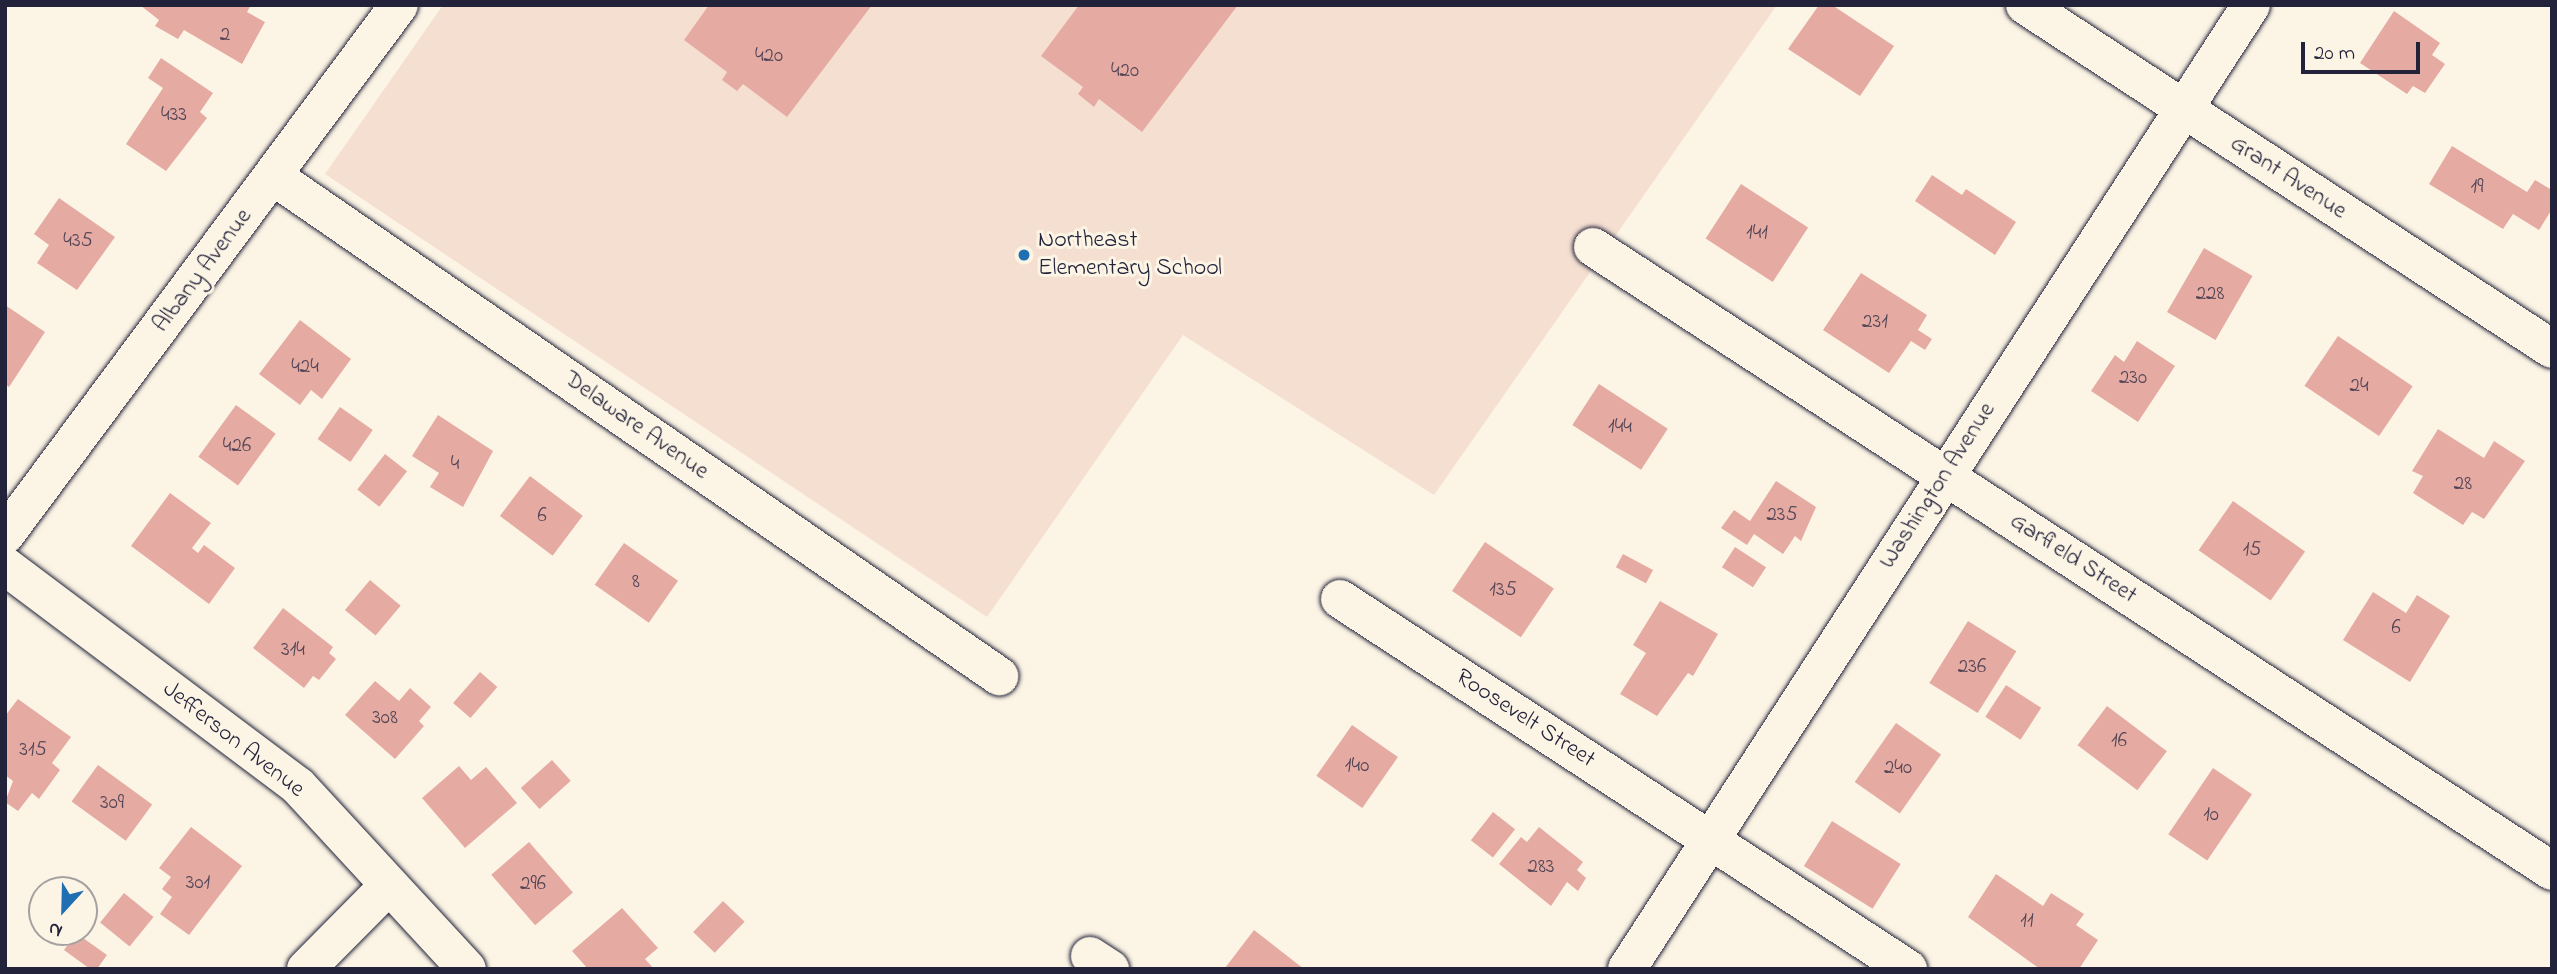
<!DOCTYPE html>
<style>
body{margin:0}
#map{position:relative;width:2557px;height:974px;overflow:hidden;background:#fcf5e5;font-family:"Indie Flower",sans-serif}
div>[style]{position:absolute}
[style*='--x']{left:calc(var(--x)*1px);top:calc(var(--y)*1px);width:calc(var(--w)*1px);rotate:calc(var(--a)*1deg)}
.built>*{inset:0;background:#f5dfd1}
.building>*{inset:0;background:#e5aba3;transform-origin:0 0}
.roads{filter:drop-shadow(0 0 2px #22223b) drop-shadow(0 0 2px #22223b)}
.street>*{height:38px;margin:-19px;padding:0 19px;transform-origin:19px;border-radius:19px;background:#fcf5e5}
.secondary>*{height:38px;margin:-19px;padding:0 19px;transform-origin:19px;border-radius:19px;background:#fcf5e5}
.dots>*{width:19px;height:19px;translate:-50% -50%;box-sizing:border-box;border:4px solid #fcf5e5;border-radius:50%}
span{translate:-50% -50%;white-space:nowrap;text-align:center;line-height:1.15;-webkit-text-stroke:6px #fcf5e5;paint-order:stroke}
.number-label{font-size:21px;color:#534455}
.number-label span{-webkit-text-stroke-width:0}
.street-label{font-size:24px;color:#22223b}
.poi-label{font-size:24px;color:#22223b}
.left{translate:0 -50%;text-align:left}
.frame{position:absolute;inset:0;border:7px solid #22223b;pointer-events:none}
.north{position:absolute;left:28px;top:876px;width:70px;height:70px;box-sizing:border-box;background:#fcf5e5;border:2px solid #a5a1a1;border-radius:50%;rotate:202deg;font-size:19px;font-weight:700;line-height:28px;text-align:center;color:#22223b}
.north::after{content:'';display:block;margin:auto;width:24px;height:32px;background:#1f6fb2;clip-path:polygon(50% 0,100% 100%,50% 72%,0 100%)}
.scale{position:absolute;left:2301px;top:42px;width:119px;height:32px;box-sizing:border-box;border:4px solid #22223b;border-top:0;padding-left:9px;font-size:21px;line-height:24px;white-space:nowrap;color:#22223b;-webkit-text-stroke:5px #fcf5e5;paint-order:stroke}
</style>
<div id="map">
<div class="built">
<div style="clip-path:polygon(443px 5px,1777px 5px,1434px 495px,1183px 335px,987px 617px,325px 174px)"></div>
</div>
<div class="building">
<div style="clip-path:polygon(140px 5px,251px 5px,247px 12px,265px 22px,242px 64px,184px 30px,178px 39px,155px 26px,159px 20px)"></div>
<div style="clip-path:polygon(709px 5px,872px 5px,787px 117px,743px 84px,737px 91px,722px 80px,727px 72px,684px 40px)"></div>
<div style="clip-path:polygon(1079px 5px,1238px 5px,1142px 132px,1099px 99px,1094px 107px,1078px 94px,1083px 87px,1041px 56px)"></div>
<div style="clip-path:polygon(1819px 5px,1832px 5px,1894px 46px,1860px 96px,1788px 49px)"></div>
<div style="clip-path:polygon(2394px 11px,2440px 43px,2432px 55px,2445px 64px,2425px 93px,2413px 86px,2407px 94px,2360px 63px)"></div>
<div style="clip-path:polygon(161px 58px,213px 93px,200px 112px,207px 118px,166px 171px,126px 144px,163px 88px,148px 78px)"></div>
<div style="clip-path:polygon(2452px 146px,2527px 192px,2535px 180px,2552px 190px,2552px 209px,2539px 230px,2513px 214px,2503px 229px,2429px 184px)"></div>
<div style="clip-path:polygon(1932px 175px,1962px 195px,1966px 189px,2016px 222px,1995px 255px,1915px 201px)"></div>
<div style="left:1741px;top:184px;width:80px;height:65px;rotate:33deg"></div>
<div style="clip-path:polygon(59px 198px,115px 237px,77px 290px,37px 263px,49px 245px,34px 234px)"></div>
<div style="left:2204px;top:248px;width:56px;height:74px;rotate:30deg"></div>
<div style="clip-path:polygon(1861px 273px,1927px 315px,1918px 330px,1932px 339px,1925px 350px,1911px 341px,1889px 373px,1823px 330px)"></div>
<div style="clip-path:polygon(5px 305px,45px 332px,9px 387px,5px 384px)"></div>
<div style="clip-path:polygon(300px 320px,351px 359px,322px 399px,311px 390px,300px 405px,259px 374px)"></div>
<div style="left:2338px;top:336px;width:90px;height:60px;rotate:34deg"></div>
<div style="clip-path:polygon(2137px 341px,2175px 366px,2138px 422px,2091px 391px,2115px 355px,2124px 362px)"></div>
<div style="left:1599px;top:384px;width:82px;height:49px;rotate:33deg"></div>
<div style="left:236px;top:405px;width:49px;height:64px;rotate:36deg"></div>
<div style="left:340px;top:407px;width:40px;height:39px;rotate:35deg"></div>
<div style="clip-path:polygon(438px 415px,493px 451px,463px 507px,430px 487px,439px 473px,412px 456px)"></div>
<div style="clip-path:polygon(2438px 429px,2484px 458px,2494px 441px,2525px 461px,2484px 519px,2472px 512px,2463px 525px,2413px 493px,2423px 476px,2412px 471px)"></div>
<div style="left:385px;top:454px;width:28px;height:45px;rotate:38deg"></div>
<div style="left:530px;top:476px;width:66px;height:50px;rotate:37deg"></div>
<div style="clip-path:polygon(1776px 481px,1816px 507px,1801px 541px,1795px 536px,1783px 554px,1754px 534px,1747px 545px,1721px 528px,1734px 510px,1750px 521px)"></div>
<div style="clip-path:polygon(170px 493px,211px 523px,192px 548px,198px 553px,204px 545px,235px 568px,209px 604px,131px 546px)"></div>
<div style="left:2233px;top:501px;width:88px;height:60px;rotate:35deg"></div>
<div style="left:1485px;top:542px;width:83px;height:59px;rotate:34deg"></div>
<div style="left:624px;top:543px;width:66px;height:51px;rotate:35deg"></div>
<div style="left:1735px;top:547px;width:37px;height:24px;rotate:33deg"></div>
<div style="left:1623px;top:554px;width:34px;height:15px;rotate:28deg"></div>
<div style="left:370px;top:580px;width:40px;height:39px;rotate:40deg"></div>
<div style="clip-path:polygon(2373px 592px,2406px 613px,2417px 595px,2450px 616px,2410px 682px,2343px 640px)"></div>
<div style="clip-path:polygon(1660px 601px,1718px 634px,1693px 676px,1688px 673px,1657px 716px,1620px 694px,1646px 653px,1633px 645px)"></div>
<div style="clip-path:polygon(283px 608px,333px 647px,329px 653px,336px 659px,319px 680px,313px 676px,304px 688px,253px 648px)"></div>
<div style="left:1968px;top:621px;width:57px;height:73px;rotate:32deg"></div>
<div style="left:480px;top:672px;width:23px;height:41px;rotate:41deg"></div>
<div style="clip-path:polygon(375px 681px,399px 701px,410px 688px,431px 707px,419px 721px,424px 726px,395px 759px,345px 715px)"></div>
<div style="left:2006px;top:685px;width:42px;height:38px;rotate:33deg"></div>
<div style="clip-path:polygon(18px 699px,71px 737px,52px 763px,60px 770px,39px 799px,32px 793px,18px 811px,5px 802px,13px 781px,5px 775px,5px 716px)"></div>
<div style="left:2107px;top:706px;width:75px;height:49px;rotate:37deg"></div>
<div style="left:1896px;top:723px;width:55px;height:72px;rotate:35deg"></div>
<div style="left:1352px;top:725px;width:56px;height:62px;rotate:35deg"></div>
<div style="left:552px;top:760px;width:28px;height:42px;rotate:48deg"></div>
<div style="left:98px;top:765px;width:67px;height:45px;rotate:36deg"></div>
<div style="clip-path:polygon(459px 766px,471px 780px,486px 767px,517px 803px,465px 848px,422px 798px)"></div>
<div style="left:2213px;top:768px;width:47px;height:80px;rotate:34deg"></div>
<div style="left:1493px;top:812px;width:28px;height:36px;rotate:38deg"></div>
<div style="left:1832px;top:821px;width:81px;height:53px;rotate:32deg"></div>
<div style="clip-path:polygon(191px 827px,242px 866px,189px 935px,160px 914px,172px 897px,162px 889px,171px 877px,159px 868px)"></div>
<div style="clip-path:polygon(1539px 827px,1583px 862px,1577px 870px,1586px 878px,1578px 891px,1567px 882px,1551px 906px,1499px 864px,1521px 837px,1527px 842px)"></div>
<div style="left:529px;top:842px;width:67px;height:50px;rotate:49deg"></div>
<div style="clip-path:polygon(1996px 874px,2043px 906px,2051px 893px,2084px 914px,2076px 925px,2098px 940px,2079px 969px,2040px 969px,1968px 917px)"></div>
<div style="left:124px;top:893px;width:38px;height:38px;rotate:39deg"></div>
<div style="left:723px;top:901px;width:30px;height:43px;rotate:44deg"></div>
<div style="clip-path:polygon(622px 908px,658px 948px,645px 959px,654px 969px,588px 969px,572px 951px)"></div>
<div style="clip-path:polygon(1254px 930px,1304px 969px,1225px 968px)"></div>
<div style="clip-path:polygon(76px 933px,107px 955px,97px 969px,90px 969px,64px 950px)"></div>
</div>
<div class="roads">
<div class="street">
<div style="--x:2025;--y:5;--w:629;--a:33.13"></div>
<div style="--x:273;--y:176;--w:882;--a:34.56"></div>
<div style="--x:1593;--y:247;--w:1144;--a:33.05"></div>
<div style="--x:5;--y:566;--w:366;--a:36.9"></div>
<div style="--x:298;--y:786;--w:249;--a:47.3"></div>
<div style="--x:1340;--y:599;--w:678;--a:33.08"></div>
<div style="--x:1090;--y:956;--w:24;--a:33"></div>
<div style="--x:306;--y:969;--w:117;--a:-45.3"></div>
<div style="--x:1627;--y:969;--w:1148;--a:-57.08"></div>
</div>
<div class="secondary">
<div style="--x:5;--y:535;--w:660;--a:-53.37"></div>
</div>
</div>
<div class="dots">
<div style="left:1024px;top:255px;background:#1f6fb2"></div>
</div>
<div class="number-label">
<span style="left:225px;top:35px">2</span>
<span style="left:769px;top:56px">420</span>
<span style="left:1125px;top:71px">420</span>
<span style="left:174px;top:115px">433</span>
<span style="left:2477px;top:187px">19</span>
<span style="left:1757px;top:233px">141</span>
<span style="left:78px;top:241px">435</span>
<span style="left:2210px;top:294px">228</span>
<span style="left:1875px;top:322px">231</span>
<span style="left:305px;top:367px">424</span>
<span style="left:2133px;top:378px">230</span>
<span style="left:2359px;top:386px">24</span>
<span style="left:1620px;top:427px">144</span>
<span style="left:237px;top:446px">426</span>
<span style="left:455px;top:464px">4</span>
<span style="left:2463px;top:484px">28</span>
<span style="left:1782px;top:515px">235</span>
<span style="left:542px;top:516px">6</span>
<span style="left:2252px;top:550px">15</span>
<span style="left:636px;top:582px">8</span>
<span style="left:1503px;top:590px">135</span>
<span style="left:2396px;top:628px">6</span>
<span style="left:293px;top:650px">314</span>
<span style="left:1972px;top:667px">236</span>
<span style="left:385px;top:718px">308</span>
<span style="left:2119px;top:741px">16</span>
<span style="left:33px;top:750px">315</span>
<span style="left:1357px;top:766px">140</span>
<span style="left:1898px;top:768px">240</span>
<span style="left:112px;top:803px">309</span>
<span style="left:2211px;top:815px">10</span>
<span style="left:1541px;top:867px">283</span>
<span style="left:198px;top:883px">301</span>
<span style="left:533px;top:884px">296</span>
<span style="left:2027px;top:921px">11</span>
</div>
<div class="street-label">
<span style="left:2288px;top:178px;rotate:33deg">Grant Avenue</span>
<span style="left:203px;top:271px;rotate:-53deg">Albany Avenue</span>
<span style="left:636px;top:426px;rotate:35deg">Delaware Avenue</span>
<span style="left:1938px;top:486px;rotate:-57deg">Washington Avenue</span>
<span style="left:2073px;top:559px;rotate:33deg">Garfield Street</span>
<span style="left:1525px;top:719px;rotate:33deg">Roosevelt Street</span>
<span style="left:233px;top:740px;rotate:38deg">Jefferson Avenue</span>
</div>
<div class="poi-label">
<span class="left" style="left:1038px;top:255px">Northeast<br>Elementary School</span>
</div>
<div class="frame"></div>
<div class="north">N</div>
<div class="scale">20 m</div>
</div>
